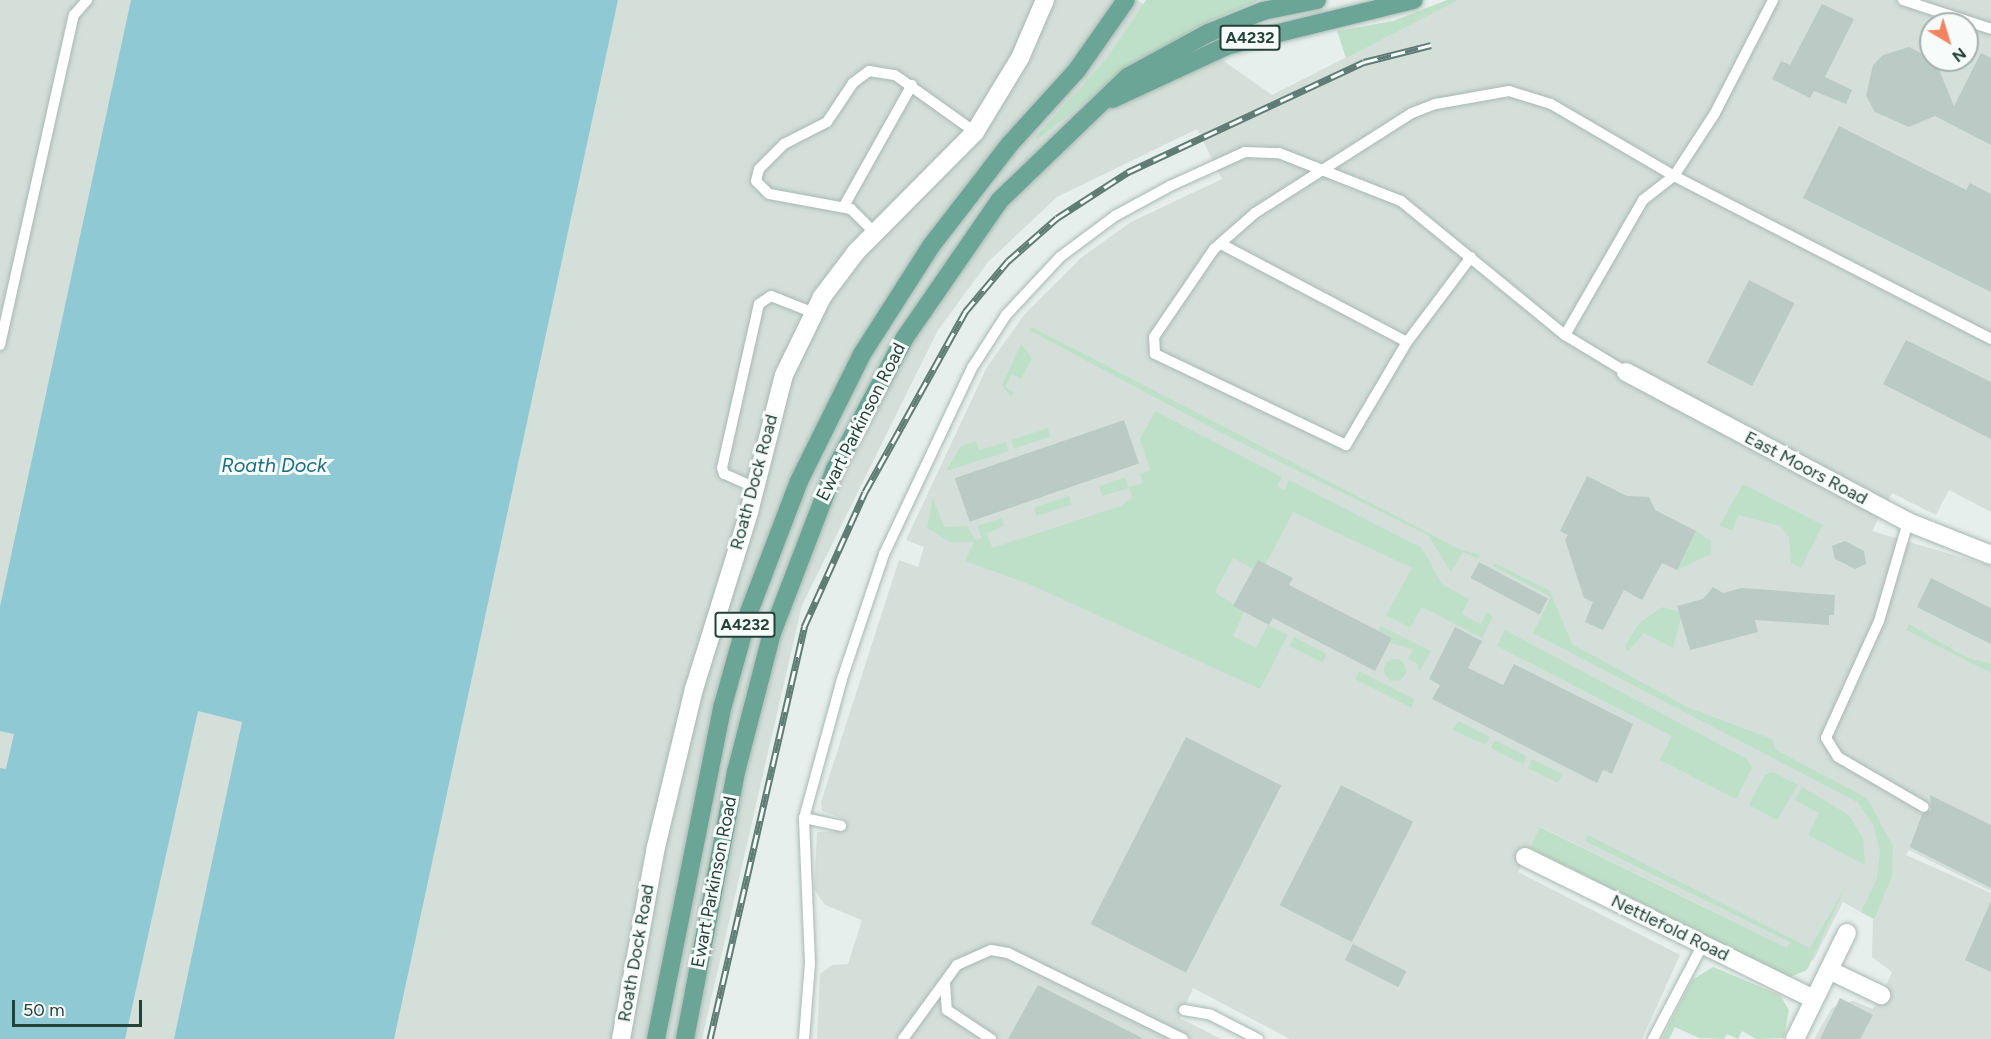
<!DOCTYPE html>
<style>
body{margin:0}
#map{position:relative;width:1991px;height:1039px;overflow:hidden;background:#e6efeb;font-family:Figtree,sans-serif}
div>[style]{position:absolute}
[style*='--x']{left:calc(var(--x)*1px);top:calc(var(--y)*1px);width:calc(var(--w)*1px);rotate:calc(var(--a)*1deg)}
.built>*{inset:0;background:#d4dfda}
.green>*{inset:0;background:#bfe0c8;transform-origin:0 0}
.round{border-radius:50%}
.water>*{inset:0;background:#8ec9d4}
.building>*{inset:0;background:#bbcac4;transform-origin:0 0}
.roads{filter:drop-shadow(0 0 2px #a8b8b2) drop-shadow(0 0 2px #a8b8b2)}
.service>*{height:10px;margin:-5px;padding:0 5px;transform-origin:5px;border-radius:5px;background:#fff}
.minor>*{height:18px;margin:-9px;padding:0 9px;transform-origin:9px;border-radius:9px;background:#fff}
.primary>*{height:18px;margin:-9px;padding:0 9px;transform-origin:9px;border-radius:9px;background:#6aa596}
.rail>*{height:7px;margin-top:-3.5px;transform-origin:0;background:repeating-linear-gradient(90deg,#f7fbf9 0 14px,#5f7d75 0 28px);box-sizing:border-box;border-block:2px solid #5f7d75}
span{translate:-50% -50%;white-space:nowrap;text-align:center;line-height:1.15;-webkit-text-stroke:6px #f7fbf9;paint-order:stroke}
.shield-label span{padding:2px 4px;background:#f7fbf9;border:2px solid;border-radius:4px;-webkit-text-stroke-width:0}
.shield-label{font-size:16px;color:#24423a;font-weight:700}
.street-label{font-size:18px;color:#24423a}
.water-label{font-size:20px;color:#1c6f80;font-style:italic}
.north{position:absolute;left:1919px;top:12px;width:60px;height:60px;box-sizing:border-box;background:#f7fbf9;border:2px solid #a3b1ad;border-radius:50%;rotate:142deg;font-size:16px;font-weight:700;line-height:24px;text-align:center;color:#24423a}
.north::after{content:'';display:block;margin:auto;width:21px;height:27px;background:#f4845f;clip-path:polygon(50% 0,100% 100%,50% 72%,0 100%)}
.scale{position:absolute;left:12px;top:1000px;width:130px;height:27px;box-sizing:border-box;border:3px solid #24423a;border-top:0;padding-left:8px;font-size:18px;line-height:21px;white-space:nowrap;color:#24423a;-webkit-text-stroke:4px #f7fbf9;paint-order:stroke}
</style>
<div id="map">
<div class="built">
<div style="clip-path:polygon(evenodd,0 0,1137px 0,1272px 95px,1459px 0,1991px 0,1991px 512px,1949px 490px,1936px 515px,1892px 493px,1872px 531px,1991px 566px,1991px 891px,1909px 850px,1906px 855px,1991px 893px,1991px 1039px,1814px 1039px,1832px 1008px,1853px 1001px,1873px 1009px,1889px 979px,1892px 972px,1872px 957px,1873px 919px,1843px 902px,1813px 961px,1541px 827px,1518px 872px,1680px 955px,1642px 1039px,1290px 1039px,1193px 988px,1180px 1018px,1221px 1039px,817px 1039px,820px 974px,832px 965px,848px 964px,862px 920px,825px 905px,814px 889px,817px 832px,840px 831px,844px 819px,822px 811px,821px 802px,899px 560px,918px 567px,924px 547px,906px 540px,987px 367px,1024px 315px,1082px 257px,1131px 222px,1222px 179px,1197px 129px,1057px 197px,988px 262px,938px 330px,802px 605px,702px 1039px,0 1039px,0 0,1931px 24px,1967px 24px,1967px 60px,1931px 60px,1931px 24px)"></div>
</div>
<div class="green">
<div style="clip-path:polygon(1146px 0,1259px 0,1201px 25px,1130px 66px,1037px 140px,1035px 137px,1104px 62px)"></div>
<div style="clip-path:polygon(1447px 0,1459px 0,1346px 58px,1337px 31px,1393px 21px)"></div>
<div style="clip-path:polygon(1032px 327px,1459px 549px,1480px 555px,1478px 559px,1463px 552px,1451px 572px,1428px 535px,1214px 429px,1029px 330px)"></div>
<div style="clip-path:polygon(1021px 344px,1032px 358px,1021px 379px,1012px 374px,1005px 387px,1014px 392px,1011px 397px,1002px 385px)"></div>
<div style="clip-path:polygon(1155px 411px,1282px 477px,1277px 486px,1284px 490px,1289px 480px,1422px 548px,1442px 584px,1469px 599px,1462px 614px,1481px 624px,1487px 612px,1493px 617px,1482px 638px,1422px 607px,1410px 628px,1386px 615px,1412px 568px,1293px 512px,1266px 564px,1258px 560px,1253px 569px,1233px 558px,1215px 592px,1244px 612px,1233px 636px,1256px 648px,1268px 625px,1288px 635px,1260px 689px,1031px 585px,965px 561px,974px 542px,950px 542px,927px 528px,933px 498px,944px 527px,967px 526px,976px 540px,982px 538px,977px 526px,1002px 518px,1004px 526px,987px 533px,992px 548px,1121px 506px,1132px 498px,1129px 488px,1102px 496px,1099px 486px,1125px 478px,1129px 487px,1143px 483px,1140px 474px,1150px 470px,1140px 439px)"></div>
<div style="left:1048px;top:428px;width:9px;height:39px;rotate:72deg"></div>
<div style="clip-path:polygon(976px 441px,979px 450px,1006px 442px,1009px 451px,946px 471px,961px 446px)"></div>
<div style="clip-path:polygon(1743px 484px,1823px 525px,1801px 568px,1791px 563px,1789px 537px,1780px 526px,1739px 515px,1732px 530px,1719px 526px)"></div>
<div style="left:1069px;top:496px;width:9px;height:37px;rotate:72deg"></div>
<div style="clip-path:polygon(1696px 531px,1711px 541px,1711px 554px,1677px 570px)"></div>
<div style="clip-path:polygon(1495px 563px,1550px 591px,1572px 644px,1687px 707px,1772px 739px,1776px 750px,1867px 798px,1893px 846px,1892px 876px,1874px 919px,1861px 912px,1877px 878px,1880px 851px,1873px 824px,1857px 802px,1533px 633px,1551px 597px,1493px 566px)"></div>
<div style="clip-path:polygon(1663px 607px,1679px 612px,1681px 618px,1673px 648px,1644px 633px,1627px 652px,1625px 646px,1640px 622px)"></div>
<div style="clip-path:polygon(1909px 624px,1966px 657px,1991px 664px,1991px 673px,1906px 630px)"></div>
<div style="clip-path:polygon(1381px 626px,1431px 651px,1419px 672px,1418px 664px,1408px 659px,1413px 649px,1389px 643px,1392px 637px,1378px 631px)"></div>
<div style="clip-path:polygon(1505px 630px,1747px 759px,1752px 768px,1736px 799px,1660px 760px,1672px 736px,1497px 646px)"></div>
<div style="left:1294px;top:637px;width:37px;height:10px;rotate:27deg"></div>
<div class="round" style="left:1384px;top:659px;width:22px;height:22px"></div>
<div style="left:1359px;top:671px;width:63px;height:9px;rotate:27deg"></div>
<div style="clip-path:polygon(1458px 721px,1490px 737px,1486px 745px,1453px 730px)"></div>
<div style="left:1495px;top:740px;width:36px;height:9px;rotate:27deg"></div>
<div style="left:1532px;top:759px;width:34px;height:10px;rotate:26deg"></div>
<div style="clip-path:polygon(1773px 772px,1798px 785px,1777px 820px,1749px 805px,1765px 775px)"></div>
<div style="clip-path:polygon(1802px 787px,1849px 815px,1863px 838px,1865px 865px,1808px 835px,1819px 813px,1795px 800px)"></div>
<div style="clip-path:polygon(1540px 827px,1787px 948px,1790px 942px,1585px 841px,1588px 835px,1810px 948px,1846px 886px,1807px 970px,1790px 977px,1530px 848px)"></div>
<div style="clip-path:polygon(1713px 967px,1780px 995px,1789px 1010px,1784px 1038px,1756px 1039px,1742px 1031px,1738px 1039px,1727px 1034px,1724px 1039px,1699px 1038px,1675px 1027px,1669px 1039px,1662px 1039px,1692px 980px)"></div>
</div>
<div class="water">
<div style="clip-path:polygon(131px 0,618px 0,394px 1039px,174px 1039px,242px 722px,198px 711px,125px 1039px,0 1039px,0 768px,6px 769px,14px 734px,0 731px,0 607px)"></div>
</div>
<div class="building">
<div style="clip-path:polygon(1822px 4px,1854px 19px,1825px 77px,1852px 90px,1846px 104px,1814px 91px,1810px 98px,1772px 79px,1781px 61px,1790px 65px)"></div>
<div style="clip-path:polygon(1909px 47px,1935px 60px,1954px 106px,1981px 53px,1991px 58px,1991px 145px,1935px 116px,1909px 127px,1875px 112px,1866px 96px,1873px 65px,1883px 55px)"></div>
<div style="clip-path:polygon(1839px 126px,1966px 190px,1970px 183px,1991px 194px,1991px 292px,1803px 198px)"></div>
<div style="left:1749px;top:280px;width:51px;height:93px;rotate:27deg"></div>
<div style="clip-path:polygon(1906px 340px,1991px 382px,1991px 439px,1883px 384px)"></div>
<div style="left:1124px;top:420px;width:46px;height:179px;rotate:71deg"></div>
<div style="clip-path:polygon(1587px 476px,1627px 496px,1649px 497px,1655px 510px,1696px 531px,1677px 570px,1662px 563px,1642px 600px,1624px 590px,1603px 630px,1585px 622px,1593px 602px,1584px 598px,1565px 540px,1568px 535px,1560px 531px)"></div>
<div style="clip-path:polygon(1845px 541px,1864px 551px,1866px 564px,1855px 569px,1835px 559px,1832px 546px)"></div>
<div style="clip-path:polygon(1258px 560px,1293px 578px,1289px 585px,1392px 638px,1375px 671px,1273px 618px,1269px 625px,1233px 606px)"></div>
<div style="left:1479px;top:562px;width:78px;height:18px;rotate:28deg"></div>
<div style="clip-path:polygon(1931px 578px,1991px 608px,1991px 644px,1917px 607px)"></div>
<div style="clip-path:polygon(1713px 587px,1723px 593px,1742px 588px,1835px 595px,1834px 615px,1829px 615px,1829px 625px,1755px 620px,1758px 632px,1690px 650px,1677px 606px,1703px 599px)"></div>
<div style="clip-path:polygon(1455px 627px,1482px 641px,1468px 668px,1503px 685px,1514px 664px,1633px 724px,1612px 774px,1603px 770px,1597px 783px,1432px 699px,1440px 685px,1429px 679px)"></div>
<div style="left:1186px;top:737px;width:107px;height:210px;rotate:27deg"></div>
<div style="left:1341px;top:785px;width:81px;height:135px;rotate:27deg"></div>
<div style="clip-path:polygon(1930px 795px,1991px 825px,1991px 888px,1910px 847px,1922px 814px,1931px 810px)"></div>
<div style="clip-path:polygon(1991px 901px,1991px 972px,1965px 960px)"></div>
<div style="left:1353px;top:944px;width:60px;height:18px;rotate:27deg"></div>
<div style="clip-path:polygon(1038px 985px,1144px 1039px,1008px 1039px)"></div>
<div style="clip-path:polygon(1840px 998px,1873px 1015px,1860px 1039px,1820px 1039px)"></div>
</div>
<div class="roads">
<div class="service">
<div style="--x:1903;--y:0;--w:93;--a:18.2"></div>
<div style="--x:844;--y:206;--w:139;--a:-60.7"></div>
<div style="--x:874;--y:232;--w:33;--a:-135"></div>
<div style="--x:851;--y:209;--w:83;--a:-169.6"></div>
<div style="--x:769;--y:194;--w:18;--a:-135"></div>
<div style="--x:756;--y:181;--w:12;--a:-76"></div>
<div style="--x:759;--y:169;--w:35;--a:-45"></div>
<div style="--x:784;--y:144;--w:48;--a:-27.1"></div>
<div style="--x:827;--y:122;--w:47;--a:-56.3"></div>
<div style="--x:853;--y:83;--w:20;--a:-37"></div>
<div style="--x:869;--y:71;--w:26;--a:9"></div>
<div style="--x:895;--y:75;--w:98;--a:35.5"></div>
<div style="--x:1221;--y:244;--w:210;--a:27.8"></div>
<div style="--x:1471;--y:257;--w:106;--a:127"></div>
<div style="--x:1407;--y:342;--w:120;--a:120.6"></div>
<div style="--x:1346;--y:445;--w:212;--a:-154.5"></div>
<div style="--x:1155;--y:354;--w:17;--a:-93"></div>
<div style="--x:1154;--y:337;--w:107;--a:-55.7"></div>
<div style="--x:1214;--y:249;--w:55;--a:-41.3"></div>
<div style="--x:1255;--y:213;--w:186;--a:-32.5"></div>
<div style="--x:1412;--y:113;--w:26;--a:-21"></div>
<div style="--x:1436;--y:104;--w:74;--a:-10.1"></div>
<div style="--x:1509;--y:91;--w:44;--a:17.2"></div>
<div style="--x:1551;--y:104;--w:143;--a:30.3"></div>
<div style="--x:1674;--y:176;--w:75;--a:-56.9"></div>
<div style="--x:1715;--y:113;--w:127;--a:-62.8"></div>
<div style="--x:0;--y:345;--w:338;--a:-77.4"></div>
<div style="--x:74;--y:15;--w:20;--a:-49"></div>
<div style="--x:1626;--y:372;--w:71;--a:-148.8"></div>
<div style="--x:1565;--y:335;--w:156;--a:-60"></div>
<div style="--x:1643;--y:200;--w:39;--a:-38"></div>
<div style="--x:1674;--y:176;--w:356;--a:27.2"></div>
<div style="--x:756;--y:488;--w:35;--a:-156"></div>
<div style="--x:724;--y:474;--w:6;--a:-108"></div>
<div style="--x:722;--y:468;--w:168;--a:-77.3"></div>
<div style="--x:759;--y:304;--w:14;--a:-34"></div>
<div style="--x:771;--y:296;--w:46;--a:21.6"></div>
<div style="--x:1908;--y:522;--w:103;--a:106.3"></div>
<div style="--x:1879;--y:621;--w:128;--a:114.4"></div>
<div style="--x:1826;--y:738;--w:22;--a:58"></div>
<div style="--x:1838;--y:757;--w:99;--a:30.2"></div>
<div style="--x:804;--y:818;--w:38;--a:12"></div>
<div style="--x:945;--y:984;--w:26;--a:86"></div>
<div style="--x:947;--y:1010;--w:53;--a:33.4"></div>
<div style="--x:1184;--y:1010;--w:27;--a:10"></div>
<div style="--x:1211;--y:1015;--w:53;--a:27.1"></div>
<div style="--x:804;--y:1039;--w:76;--a:-85.5"></div>
<div style="--x:810;--y:963;--w:145;--a:-92.4"></div>
<div style="--x:804;--y:818;--w:144;--a:-74.7"></div>
<div style="--x:842;--y:679;--w:132;--a:-71.4"></div>
<div style="--x:884;--y:554;--w:206;--a:-64.7"></div>
<div style="--x:972;--y:368;--w:63;--a:-57.3"></div>
<div style="--x:1006;--y:315;--w:79;--a:-47"></div>
<div style="--x:1060;--y:257;--w:69;--a:-36.7"></div>
<div style="--x:1115;--y:216;--w:63;--a:-28.6"></div>
<div style="--x:1170;--y:186;--w:82;--a:-24.4"></div>
<div style="--x:1245;--y:152;--w:34;--a:2"></div>
<div style="--x:1279;--y:153;--w:131;--a:21.5"></div>
<div style="--x:1401;--y:201;--w:212;--a:39.3"></div>
<div style="--x:903;--y:1039;--w:92;--a:-53.9"></div>
<div style="--x:957;--y:965;--w:37;--a:-24"></div>
<div style="--x:991;--y:950;--w:17;--a:10"></div>
<div style="--x:1008;--y:953;--w:195;--a:26.2"></div>
<div style="--x:1653;--y:1039;--w:107;--a:-62.2"></div>
</div>
<div class="minor">
<div style="--x:1626;--y:372;--w:319;--a:28"></div>
<div style="--x:1908;--y:522;--w:89;--a:21.7"></div>
<div style="--x:1525;--y:857;--w:322;--a:26.2"></div>
<div style="--x:1829;--y:970;--w:58;--a:25.7"></div>
<div style="--x:621;--y:1039;--w:195;--a:-79.7"></div>
<div style="--x:656;--y:847;--w:163;--a:-76.5"></div>
<div style="--x:694;--y:689;--w:185;--a:-72.7"></div>
<div style="--x:749;--y:512;--w:141;--a:-75.7"></div>
<div style="--x:784;--y:375;--w:87;--a:-64"></div>
<div style="--x:822;--y:297;--w:56;--a:-52.9"></div>
<div style="--x:856;--y:252;--w:169;--a:-45.2"></div>
<div style="--x:975;--y:132;--w:87;--a:-58.7"></div>
<div style="--x:1020;--y:58;--w:63;--a:-66.7"></div>
<div style="--x:1795;--y:1039;--w:118;--a:-63.9"></div>
</div>
<div class="primary">
<div style="--x:1112;--y:99;--w:129;--a:-24.8"></div>
<div style="--x:1229;--y:45;--w:190;--a:-13.7"></div>
<div style="--x:656;--y:1039;--w:341;--a:-78.7"></div>
<div style="--x:723;--y:705;--w:97;--a:-74.4"></div>
<div style="--x:749;--y:612;--w:140;--a:-69.1"></div>
<div style="--x:799;--y:481;--w:142;--a:-63.6"></div>
<div style="--x:862;--y:354;--w:128;--a:-57.4"></div>
<div style="--x:931;--y:246;--w:128;--a:-52.3"></div>
<div style="--x:1009;--y:145;--w:101;--a:-47.8"></div>
<div style="--x:1077;--y:70;--w:85;--a:-55"></div>
<div style="--x:685;--y:1039;--w:272;--a:-79.2"></div>
<div style="--x:736;--y:772;--w:144;--a:-75.5"></div>
<div style="--x:772;--y:633;--w:176;--a:-69"></div>
<div style="--x:835;--y:469;--w:147;--a:-62"></div>
<div style="--x:904;--y:339;--w:169;--a:-55.4"></div>
<div style="--x:1000;--y:200;--w:178;--a:-43.9"></div>
<div style="--x:1128;--y:77;--w:91;--a:-28.8"></div>
<div style="--x:1208;--y:33;--w:59;--a:-21.8"></div>
<div style="--x:1263;--y:11;--w:55;--a:-11.5"></div>
</div>
</div>
<div class="rail">
<div style="--x:710;--y:1039;--w:423;--a:-77.1"></div>
<div style="--x:804;--y:627;--w:148;--a:-65.7"></div>
<div style="--x:865;--y:492;--w:206;--a:-60.9"></div>
<div style="--x:965;--y:312;--w:67;--a:-49.9"></div>
<div style="--x:1008;--y:261;--w:65;--a:-41.3"></div>
<div style="--x:1057;--y:218;--w:85;--a:-32.9"></div>
<div style="--x:1128;--y:172;--w:260;--a:-25"></div>
<div style="--x:1364;--y:62;--w:69;--a:-14.2"></div>
</div>
<div class="shield-label">
<span style="left:1250px;top:38px">A4232</span>
<span style="left:745px;top:625px">A4232</span>
</div>
<div class="street-label">
<span style="left:861px;top:422px;rotate:-63deg">Ewart Parkinson Road</span>
<span style="left:1806px;top:468px;rotate:28deg">East Moors Road</span>
<span style="left:754px;top:482px;rotate:-75deg">Roath Dock Road</span>
<span style="left:714px;top:882px;rotate:-79deg">Ewart Parkinson Road</span>
<span style="left:1670px;top:928px;rotate:26deg">Nettlefold Road</span>
<span style="left:636px;top:953px;rotate:-80deg">Roath Dock Road</span>
</div>
<div class="water-label">
<span style="left:274px;top:465px">Roath Dock</span>
</div>
<div class="north">N</div>
<div class="scale">50 m</div>
</div>
